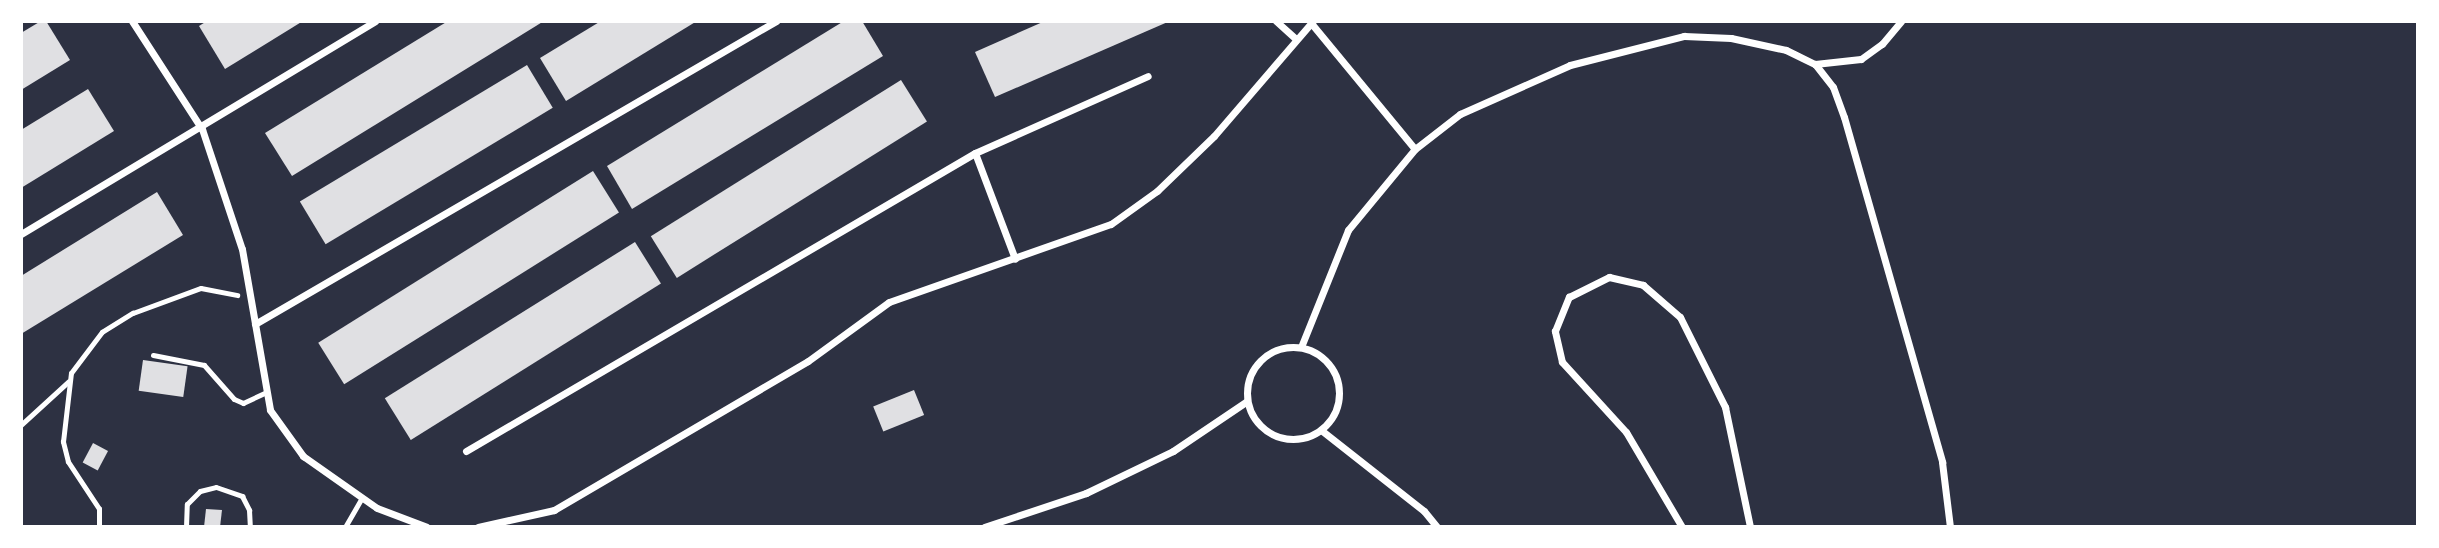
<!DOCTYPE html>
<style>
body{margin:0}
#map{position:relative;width:2439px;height:548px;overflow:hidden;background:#2d3142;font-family:"Archivo Narrow",sans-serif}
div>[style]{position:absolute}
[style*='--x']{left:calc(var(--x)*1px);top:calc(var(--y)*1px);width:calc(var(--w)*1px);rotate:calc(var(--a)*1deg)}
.building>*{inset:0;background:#e0e0e3;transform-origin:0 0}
.path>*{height:4.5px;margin:-2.25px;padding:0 2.25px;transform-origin:2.25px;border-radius:2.25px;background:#fff}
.service>*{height:5px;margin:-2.5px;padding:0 2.5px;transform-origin:2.5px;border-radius:2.5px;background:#fff}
.minor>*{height:7px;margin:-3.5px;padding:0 3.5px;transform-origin:3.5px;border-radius:3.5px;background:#fff}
.minor>.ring{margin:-3.5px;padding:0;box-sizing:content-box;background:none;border:7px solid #fff;border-radius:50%}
span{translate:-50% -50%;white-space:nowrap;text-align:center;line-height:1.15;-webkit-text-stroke:7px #fff;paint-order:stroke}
.frame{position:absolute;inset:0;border:23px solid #fff;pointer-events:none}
</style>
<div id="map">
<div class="building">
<div style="clip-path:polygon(41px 21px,46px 21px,70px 60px,21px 90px,21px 33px)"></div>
<div style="clip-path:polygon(207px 21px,303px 21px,225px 69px,199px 26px)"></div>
<div style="clip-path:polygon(448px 21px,544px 21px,292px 176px,265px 133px)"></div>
<div style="clip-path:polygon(601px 21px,697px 21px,566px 101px,540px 58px)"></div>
<div style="clip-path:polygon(844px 21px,862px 21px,883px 56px,632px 209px,607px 166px)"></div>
<div style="clip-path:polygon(1045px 21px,1170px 21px,995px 97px,975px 52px)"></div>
<div style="left:527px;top:65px;width:50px;height:265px;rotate:59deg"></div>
<div style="left:901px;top:80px;width:49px;height:295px;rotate:58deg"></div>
<div style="clip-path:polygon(88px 89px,114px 131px,21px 188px,21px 130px)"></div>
<div style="left:593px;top:171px;width:49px;height:324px;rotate:58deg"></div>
<div style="clip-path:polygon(157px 192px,183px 235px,21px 334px,21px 276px)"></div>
<div style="left:635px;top:242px;width:49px;height:295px;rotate:58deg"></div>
<div style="left:143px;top:360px;width:45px;height:31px;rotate:8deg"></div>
<div style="left:914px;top:390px;width:27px;height:44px;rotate:68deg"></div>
<div style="left:93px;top:443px;width:17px;height:22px;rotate:28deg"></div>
<div style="clip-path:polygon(206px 509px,222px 510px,220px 527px,204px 527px)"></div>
</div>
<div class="path">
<div style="--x:21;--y:425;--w:64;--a:-42.5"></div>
<div style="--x:99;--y:527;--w:18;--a:-90"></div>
<div style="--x:99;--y:509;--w:56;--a:-123.4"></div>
<div style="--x:68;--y:462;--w:21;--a:-104"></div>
<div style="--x:63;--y:442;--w:69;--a:-83.4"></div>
<div style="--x:71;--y:373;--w:51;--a:-52.9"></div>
<div style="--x:102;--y:332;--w:36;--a:-32"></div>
<div style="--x:133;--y:313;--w:72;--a:-20.2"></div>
<div style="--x:201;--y:288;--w:37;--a:11"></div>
</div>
<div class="service">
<div style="--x:153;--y:355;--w:52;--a:11.1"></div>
<div style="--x:204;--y:365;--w:45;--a:48.6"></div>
<div style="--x:234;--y:399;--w:10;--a:24"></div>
<div style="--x:243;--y:403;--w:26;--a:-25"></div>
<div style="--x:186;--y:527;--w:23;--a:-88"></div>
<div style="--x:187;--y:504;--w:18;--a:-45"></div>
<div style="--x:200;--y:491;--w:16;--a:-14"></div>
<div style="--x:216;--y:487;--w:28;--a:19"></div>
<div style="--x:242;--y:496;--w:16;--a:63"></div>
<div style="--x:249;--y:510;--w:17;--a:87"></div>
<div style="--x:345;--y:527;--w:34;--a:-60"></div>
</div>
<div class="minor">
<div style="--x:132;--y:21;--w:129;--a:57.1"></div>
<div style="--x:202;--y:129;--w:126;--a:71.6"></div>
<div style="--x:242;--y:249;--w:163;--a:80.1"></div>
<div style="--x:270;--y:410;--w:57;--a:54.3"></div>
<div style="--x:303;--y:456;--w:90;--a:35.1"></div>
<div style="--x:377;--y:508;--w:53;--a:20.8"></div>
<div style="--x:1276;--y:21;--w:27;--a:42"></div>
<div style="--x:1311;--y:23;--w:163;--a:50.5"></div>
<div style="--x:1815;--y:64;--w:46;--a:-6.2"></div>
<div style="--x:1861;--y:59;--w:26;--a:-36"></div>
<div style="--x:1882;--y:44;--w:30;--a:-50"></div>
<div style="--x:975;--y:153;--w:113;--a:69.3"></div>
<div style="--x:21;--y:234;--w:413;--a:-31"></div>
<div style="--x:255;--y:324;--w:603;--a:-30.18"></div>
<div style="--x:1301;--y:347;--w:126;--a:-68.1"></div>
<div style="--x:1348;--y:230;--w:105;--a:-50.4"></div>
<div style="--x:1415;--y:149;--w:57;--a:-37.9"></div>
<div style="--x:1460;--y:114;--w:120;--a:-24"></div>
<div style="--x:1570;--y:65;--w:118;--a:-14.3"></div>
<div style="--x:1684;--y:36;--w:47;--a:2.4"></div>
<div style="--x:1731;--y:38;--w:56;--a:12.3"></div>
<div style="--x:1786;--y:50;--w:32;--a:26"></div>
<div style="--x:1815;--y:64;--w:29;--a:52"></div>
<div style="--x:1833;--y:87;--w:32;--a:70"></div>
<div style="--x:1844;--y:117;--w:359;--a:74.1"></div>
<div style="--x:1942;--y:462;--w:65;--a:83"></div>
<div class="ring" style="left:1247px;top:347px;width:85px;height:85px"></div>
<div style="--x:1321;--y:430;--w:131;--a:38.2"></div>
<div style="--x:1424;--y:511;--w:21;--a:51"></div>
<div style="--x:466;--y:451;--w:590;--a:-30.35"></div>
<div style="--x:975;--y:153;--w:189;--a:-24"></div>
<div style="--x:478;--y:527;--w:78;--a:-12.6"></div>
<div style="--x:554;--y:510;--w:294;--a:-30.4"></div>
<div style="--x:808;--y:361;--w:100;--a:-36.1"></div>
<div style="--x:889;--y:302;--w:235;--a:-19.4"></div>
<div style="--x:1111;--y:224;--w:57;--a:-35.7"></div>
<div style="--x:1157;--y:191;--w:79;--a:-44"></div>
<div style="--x:1214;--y:136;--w:152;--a:-49.3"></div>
<div style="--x:984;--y:527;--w:108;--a:-18.4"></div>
<div style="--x:1086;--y:493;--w:97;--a:-25.8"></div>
<div style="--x:1173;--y:451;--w:89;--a:-34"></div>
<div style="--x:1682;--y:527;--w:110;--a:-120.5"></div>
<div style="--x:1626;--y:432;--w:95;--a:-132.4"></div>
<div style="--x:1562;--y:362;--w:32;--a:-103"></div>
<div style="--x:1555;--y:331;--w:37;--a:-68"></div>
<div style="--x:1569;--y:297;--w:45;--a:-26.6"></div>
<div style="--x:1609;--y:277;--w:35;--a:13"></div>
<div style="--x:1643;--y:285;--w:49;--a:40.9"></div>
<div style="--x:1680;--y:317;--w:101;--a:63.4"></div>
<div style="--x:1725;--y:407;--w:123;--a:78.2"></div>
</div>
<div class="frame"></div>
</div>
